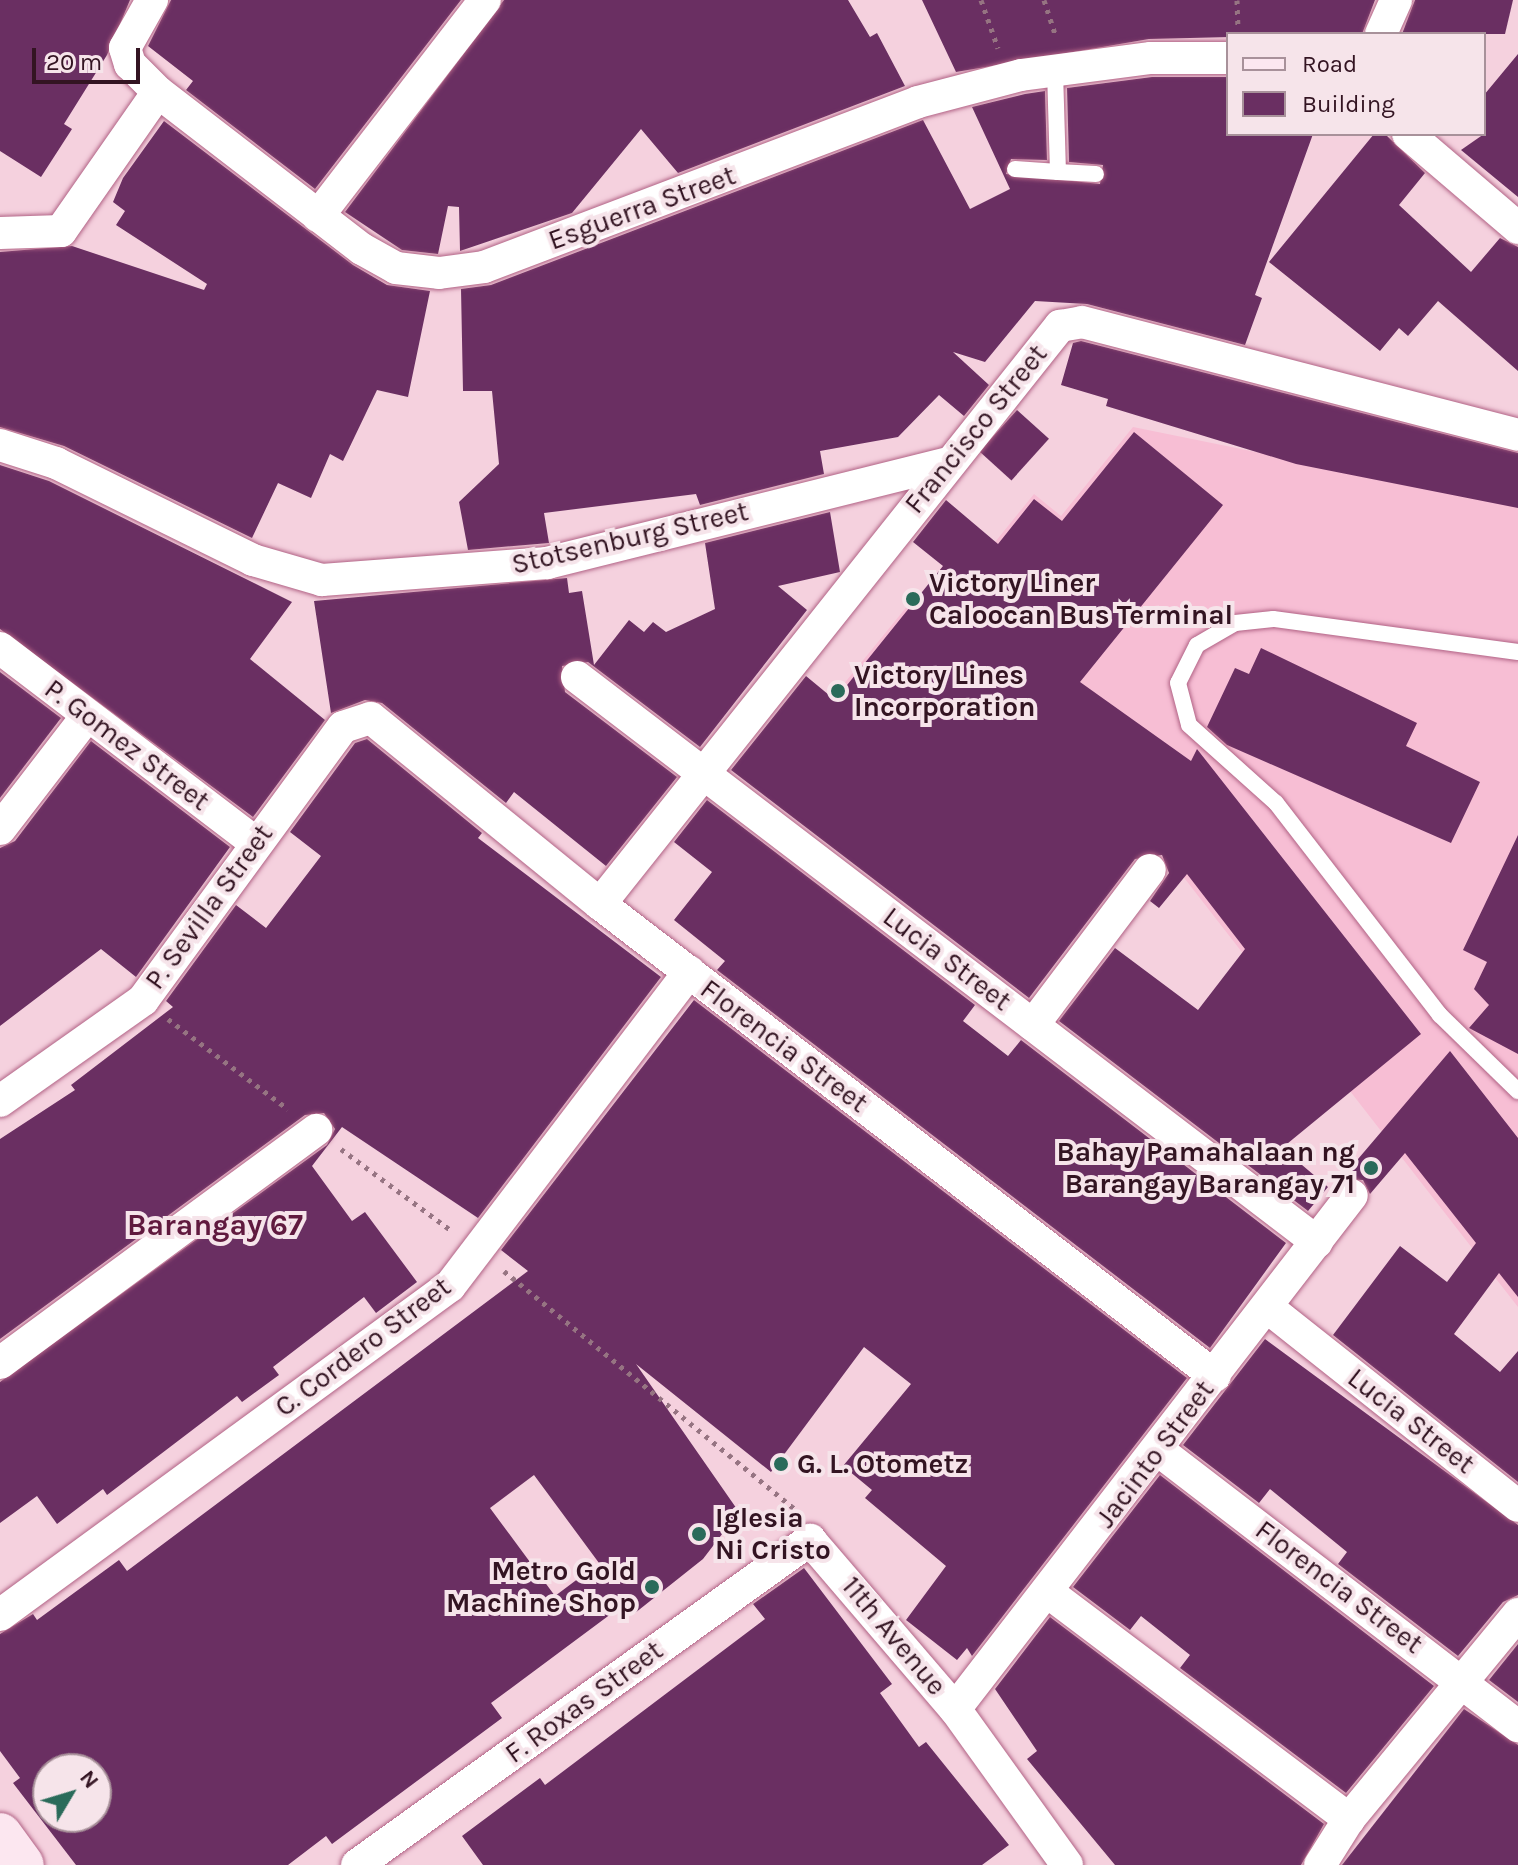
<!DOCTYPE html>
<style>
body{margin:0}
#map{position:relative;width:1518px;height:1865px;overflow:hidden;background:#f5d1de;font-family:Karla,sans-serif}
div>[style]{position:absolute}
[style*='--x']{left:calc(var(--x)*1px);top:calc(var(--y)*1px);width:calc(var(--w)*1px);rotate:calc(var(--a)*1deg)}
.built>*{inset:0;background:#f7bed4}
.building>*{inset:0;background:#6a2f62;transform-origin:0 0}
.path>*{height:5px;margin-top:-2.5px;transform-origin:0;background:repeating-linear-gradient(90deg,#967482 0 4px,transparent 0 10px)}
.roads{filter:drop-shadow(0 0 2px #b16285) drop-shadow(0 0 2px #b16285)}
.lane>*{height:16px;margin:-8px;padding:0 8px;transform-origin:8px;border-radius:8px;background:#fff}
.street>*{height:32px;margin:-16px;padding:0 16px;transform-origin:16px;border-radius:16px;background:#fff}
.secondary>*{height:44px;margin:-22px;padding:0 22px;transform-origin:22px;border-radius:22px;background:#fce7f0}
.dots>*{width:22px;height:22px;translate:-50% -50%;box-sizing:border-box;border:4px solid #f6e4ea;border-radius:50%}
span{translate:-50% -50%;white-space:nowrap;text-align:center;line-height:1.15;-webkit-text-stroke:8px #f6e4ea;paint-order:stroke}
.street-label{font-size:28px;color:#331422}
.poi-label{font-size:28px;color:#331422;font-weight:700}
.left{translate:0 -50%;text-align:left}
.right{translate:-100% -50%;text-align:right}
.neighbourhood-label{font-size:30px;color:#60193e;font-weight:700}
.legend{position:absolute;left:1226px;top:32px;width:260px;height:104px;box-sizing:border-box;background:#f6e4ea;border:2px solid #a8919a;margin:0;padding:10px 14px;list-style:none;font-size:24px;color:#331422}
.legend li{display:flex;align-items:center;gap:16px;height:40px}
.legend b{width:40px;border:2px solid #a8919a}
.north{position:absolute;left:32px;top:1753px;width:80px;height:80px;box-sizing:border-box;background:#f6e4ea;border:2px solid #a8919a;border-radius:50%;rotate:52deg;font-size:22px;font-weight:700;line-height:32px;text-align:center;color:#331422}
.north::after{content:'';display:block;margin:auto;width:28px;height:36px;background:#2a6b5a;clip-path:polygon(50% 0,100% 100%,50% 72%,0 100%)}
.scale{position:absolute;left:32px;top:48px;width:108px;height:36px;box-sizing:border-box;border:4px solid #331422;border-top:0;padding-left:10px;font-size:24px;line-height:28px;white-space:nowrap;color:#331422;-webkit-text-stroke:6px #f6e4ea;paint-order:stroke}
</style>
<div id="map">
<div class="built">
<div style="clip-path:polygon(1133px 427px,1518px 505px,1518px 1307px,1171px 861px,1042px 768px,879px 726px,838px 691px,913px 599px,935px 616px,1034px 494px,1061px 516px)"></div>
</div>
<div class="building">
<div style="clip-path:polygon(0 0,130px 0,107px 55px,64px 124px,72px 129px,41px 177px,0 151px)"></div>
<div style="clip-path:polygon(171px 0,461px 0,315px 189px,186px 90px,193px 81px,148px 46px)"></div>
<div style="clip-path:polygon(504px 0,848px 0,870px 37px,877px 33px,905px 86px,678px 173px,641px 129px,572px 213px,460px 251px,459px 207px,448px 206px,438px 254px,402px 250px,345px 212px)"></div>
<div style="clip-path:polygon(922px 0,1375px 0,1362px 34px,1149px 39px,956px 72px)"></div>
<div style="clip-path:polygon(1415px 0,1513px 0,1505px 34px,1402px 34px)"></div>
<div style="clip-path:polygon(1518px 54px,1518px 197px,1461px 150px,1484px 134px,1484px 95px)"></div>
<div style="clip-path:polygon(1152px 77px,1228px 77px,1228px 134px,1313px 134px,1255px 295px,1262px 298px,1245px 345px,1087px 304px,1035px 301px,985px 362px,953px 352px,989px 385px,964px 416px,939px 395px,898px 437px,820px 451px,824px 474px,700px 505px,696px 494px,544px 513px,549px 543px,468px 550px,459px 502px,499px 464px,492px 391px,463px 391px,461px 289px,491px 285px,923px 120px,970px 209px,1010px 189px,972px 107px,1025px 94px,1045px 91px,1047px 160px,1011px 159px,1006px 174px,1100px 184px,1103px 165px,1069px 162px,1067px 88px)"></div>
<div style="clip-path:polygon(164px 121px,353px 265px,387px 285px,430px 291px,408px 397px,377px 390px,343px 461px,330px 454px,311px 498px,278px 483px,252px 538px,64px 446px,0 427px,0 252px,72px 246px,204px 290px,207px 284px,116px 225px,125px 211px,113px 202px,123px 178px)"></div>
<div style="clip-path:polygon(1374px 134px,1385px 134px,1425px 173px,1399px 205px,1471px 272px,1500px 238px,1518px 247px,1518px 371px,1438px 301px,1408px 336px,1399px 328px,1380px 351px,1269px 262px)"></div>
<div style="clip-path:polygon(1081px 341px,1518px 453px,1518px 508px,1296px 464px,1106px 406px,1108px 399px,1061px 385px,1073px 343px)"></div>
<div style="left:1017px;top:410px;width:43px;height:56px;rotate:42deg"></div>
<div style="clip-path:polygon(1134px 432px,1223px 505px,1080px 682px,1191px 761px,1197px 749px,1421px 1034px,1282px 1148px,1328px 1187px,1308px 1211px,1059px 1021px,1115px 948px,1198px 1010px,1245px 949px,1187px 874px,1159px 908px,1150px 901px,1169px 873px,1162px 855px,1135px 859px,1029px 998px,731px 770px,806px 676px,835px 700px,943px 566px,913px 542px,946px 500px,998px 544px,1034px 499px,1062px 521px)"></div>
<div style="clip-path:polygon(0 465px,49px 481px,292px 602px,250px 659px,325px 720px,253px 817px,0 629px)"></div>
<div style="clip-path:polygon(830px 512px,840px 572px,778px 586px,807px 610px,700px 747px,588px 662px,562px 666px,565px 692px,677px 777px,606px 866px,514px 792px,506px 803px,382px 703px,365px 700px,331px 713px,314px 601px,567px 578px,569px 593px,582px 591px,594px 665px,629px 620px,644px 632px,653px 622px,666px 632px,715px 609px,705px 543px)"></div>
<div style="clip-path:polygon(1261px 648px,1417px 723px,1406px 746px,1480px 782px,1451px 843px,1227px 745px,1207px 727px,1235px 668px,1249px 674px)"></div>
<div style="clip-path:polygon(0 672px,61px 718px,0 798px)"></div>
<div style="clip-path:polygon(367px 739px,482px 833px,478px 838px,661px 977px,478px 1218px,342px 1127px,312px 1166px,352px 1221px,365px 1212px,417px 1282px,376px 1313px,364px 1297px,273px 1367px,279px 1375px,242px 1402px,237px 1396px,107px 1495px,103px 1489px,57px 1524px,37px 1496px,0 1523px,0 1382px,327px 1145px,335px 1129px,324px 1113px,305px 1115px,0 1339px,0 1139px,75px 1090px,71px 1085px,173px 1007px,166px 1001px,236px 905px,266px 928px,321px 856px,290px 832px,355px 743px)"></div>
<div style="clip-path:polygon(91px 741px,230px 847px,136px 977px,101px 949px,0 1026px,0 848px,15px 841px)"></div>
<div style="clip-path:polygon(707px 800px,975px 1005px,963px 1021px,1008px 1056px,1021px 1040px,1286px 1243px,1210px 1348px,717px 970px,725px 961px,674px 920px,712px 872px,674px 842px)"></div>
<div style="clip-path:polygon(1518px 835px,1518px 1054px,1469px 1028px,1489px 1005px,1474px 989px,1487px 962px,1463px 950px)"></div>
<div style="clip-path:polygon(evenodd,694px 1000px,1187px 1378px,972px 1656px,967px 1648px,957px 1660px,906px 1620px,946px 1566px,865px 1498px,872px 1490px,843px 1466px,911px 1384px,864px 1347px,771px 1472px,636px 1364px,739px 1512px,703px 1559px,635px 1613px,627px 1602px,491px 1703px,502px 1718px,332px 1844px,326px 1836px,288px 1865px,76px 1865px,13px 1783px,20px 1778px,0 1751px,0 1634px,33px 1614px,37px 1620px,119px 1560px,127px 1571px,528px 1271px,501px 1250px,694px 1000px,534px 1475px,599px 1563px,555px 1596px,490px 1508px,534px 1475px,694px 1000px,48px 1769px,96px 1769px,96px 1817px,48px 1817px,48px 1769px)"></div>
<div style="clip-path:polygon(1450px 1051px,1518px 1138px,1518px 1297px,1499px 1273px,1454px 1334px,1500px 1372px,1518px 1351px,1518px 1482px,1333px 1335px,1400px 1246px,1447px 1282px,1476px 1243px,1405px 1153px,1370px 1194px,1363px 1180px,1341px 1179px)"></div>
<div style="clip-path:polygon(1265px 1339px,1518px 1525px,1518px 1595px,1503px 1602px,1458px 1656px,1338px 1564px,1347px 1552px,1270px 1489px,1259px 1503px,1183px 1445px)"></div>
<div style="clip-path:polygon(1160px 1475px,1434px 1686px,1346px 1793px,1180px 1668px,1190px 1655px,1141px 1616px,1130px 1630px,1073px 1587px)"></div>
<div style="clip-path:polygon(804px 1568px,892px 1684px,880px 1693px,919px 1747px,926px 1742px,1009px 1845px,982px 1865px,483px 1865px,462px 1836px,540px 1778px,545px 1785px,765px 1619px,753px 1604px)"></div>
<div style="clip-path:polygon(1050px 1617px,1324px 1824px,1301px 1865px,1115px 1865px,1027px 1759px,1037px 1751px,995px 1689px)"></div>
<div style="clip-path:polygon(1518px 1644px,1518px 1702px,1489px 1680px)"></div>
<div style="clip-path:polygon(1464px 1709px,1518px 1745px,1518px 1865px,1342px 1865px)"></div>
</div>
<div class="path">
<div style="--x:981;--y:0;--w:51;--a:70.5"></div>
<div style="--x:1044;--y:0;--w:39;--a:72"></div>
<div style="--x:1237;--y:0;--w:27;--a:88"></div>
<div style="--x:168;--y:1019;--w:150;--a:36.9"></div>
<div style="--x:341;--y:1149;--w:138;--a:36.5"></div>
<div style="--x:504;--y:1271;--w:377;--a:39.3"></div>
</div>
<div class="roads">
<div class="lane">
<div style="--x:1015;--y:169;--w:43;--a:4"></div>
<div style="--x:1058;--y:172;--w:102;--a:-91.7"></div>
<div style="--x:1058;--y:172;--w:38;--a:3"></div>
<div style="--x:1518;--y:652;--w:247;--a:-172.3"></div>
<div style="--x:1273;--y:619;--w:38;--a:174"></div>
<div style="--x:1235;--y:623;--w:44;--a:149.9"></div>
<div style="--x:1197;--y:645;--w:42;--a:116.6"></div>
<div style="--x:1178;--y:683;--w:43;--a:75.3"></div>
<div style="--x:1189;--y:725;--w:117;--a:41.9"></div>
<div style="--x:1276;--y:803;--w:268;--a:52.3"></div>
<div style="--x:1440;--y:1015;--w:109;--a:44.3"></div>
</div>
<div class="street">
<div style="--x:152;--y:0;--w:55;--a:119.4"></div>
<div style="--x:125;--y:48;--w:17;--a:73"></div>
<div style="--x:130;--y:64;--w:40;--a:45"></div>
<div style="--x:158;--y:92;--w:257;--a:37.6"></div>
<div style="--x:362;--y:249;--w:39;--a:29"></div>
<div style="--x:396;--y:268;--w:43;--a:6.6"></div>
<div style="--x:439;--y:273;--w:45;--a:-7.6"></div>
<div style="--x:484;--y:267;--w:464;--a:-20.8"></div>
<div style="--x:918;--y:102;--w:106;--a:-14.7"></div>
<div style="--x:1021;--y:75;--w:131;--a:-7.5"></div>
<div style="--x:1151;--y:58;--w:77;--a:0"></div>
<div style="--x:1381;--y:34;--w:37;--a:-66"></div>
<div style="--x:1408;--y:134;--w:145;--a:40.5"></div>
<div style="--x:318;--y:216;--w:273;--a:-52.3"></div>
<div style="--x:0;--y:233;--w:61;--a:-1.9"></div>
<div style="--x:61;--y:231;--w:169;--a:-55.1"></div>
<div style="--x:0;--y:445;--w:59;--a:17.8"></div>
<div style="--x:56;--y:463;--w:220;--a:26.2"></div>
<div style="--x:253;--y:560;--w:72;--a:16.2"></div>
<div style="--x:322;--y:580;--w:226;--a:-4.3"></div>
<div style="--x:547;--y:563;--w:413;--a:-14"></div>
<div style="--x:0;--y:648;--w:320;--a:37.3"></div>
<div style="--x:577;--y:677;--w:931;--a:37.36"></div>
<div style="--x:0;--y:829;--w:143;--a:-52.4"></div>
<div style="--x:600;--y:904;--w:739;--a:-51.49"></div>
<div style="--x:1060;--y:326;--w:22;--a:-10"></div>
<div style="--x:1082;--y:322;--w:450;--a:14.5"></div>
<div style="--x:1033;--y:1025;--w:194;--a:-53"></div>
<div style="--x:0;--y:1101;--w:175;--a:-35.2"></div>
<div style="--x:143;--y:1000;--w:338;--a:-53.8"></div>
<div style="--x:343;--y:727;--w:29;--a:-18"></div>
<div style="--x:371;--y:718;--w:295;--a:39.1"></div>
<div style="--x:600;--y:904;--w:775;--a:37.51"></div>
<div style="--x:1267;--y:1307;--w:320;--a:38.4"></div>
<div style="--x:0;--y:1363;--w:393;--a:-36.4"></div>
<div style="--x:1158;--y:1450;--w:454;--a:37.5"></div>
<div style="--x:1049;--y:1593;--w:376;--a:37"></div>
<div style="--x:0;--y:1615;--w:557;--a:-36.17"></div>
<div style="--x:450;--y:1286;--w:395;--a:-52.7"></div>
<div style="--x:955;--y:1709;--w:649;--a:-52.32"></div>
<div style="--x:357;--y:1865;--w:558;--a:-35.66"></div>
<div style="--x:810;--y:1540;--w:223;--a:49.4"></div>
<div style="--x:955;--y:1709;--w:192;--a:54.3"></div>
<div style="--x:1320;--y:1865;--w:54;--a:-57.8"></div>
<div style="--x:1349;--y:1819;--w:266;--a:-50.5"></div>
</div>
<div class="secondary">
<div style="--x:0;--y:1835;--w:37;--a:54"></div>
</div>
</div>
<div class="dots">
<div style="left:913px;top:599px;background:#2a6b5a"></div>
<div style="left:838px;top:691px;background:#2a6b5a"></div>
<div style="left:1371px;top:1168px;background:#2a6b5a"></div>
<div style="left:781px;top:1464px;background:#2a6b5a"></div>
<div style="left:699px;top:1534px;background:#2a6b5a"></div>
<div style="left:652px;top:1587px;background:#2a6b5a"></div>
</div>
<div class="street-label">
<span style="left:642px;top:208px;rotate:-20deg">Esguerra Street</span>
<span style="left:976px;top:429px;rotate:-51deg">Francisco Street</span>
<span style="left:630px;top:538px;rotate:-13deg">Stotsenburg Street</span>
<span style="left:127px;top:745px;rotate:37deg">P. Gomez Street</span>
<span style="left:209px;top:907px;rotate:-54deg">P. Sevilla Street</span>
<span style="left:947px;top:959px;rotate:37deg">Lucia Street</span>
<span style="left:784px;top:1046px;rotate:37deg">Florencia Street</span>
<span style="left:363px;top:1347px;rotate:-37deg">C. Cordero Street</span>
<span style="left:1411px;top:1421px;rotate:38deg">Lucia Street</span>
<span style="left:1155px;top:1454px;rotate:-53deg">Jacinto Street</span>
<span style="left:1339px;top:1587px;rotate:37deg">Florencia Street</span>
<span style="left:894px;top:1636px;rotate:50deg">11th Avenue</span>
<span style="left:584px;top:1702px;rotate:-36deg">F. Roxas Street</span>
</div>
<div class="poi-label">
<span class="left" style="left:929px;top:599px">Victory Liner<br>Caloocan Bus Terminal</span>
<span class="left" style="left:854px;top:691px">Victory Lines<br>Incorporation</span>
<span class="right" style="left:1355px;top:1168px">Bahay Pamahalaan ng<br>Barangay Barangay 71</span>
<span class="left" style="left:797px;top:1464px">G. L. Otometz</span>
<span class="left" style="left:715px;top:1534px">Iglesia<br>Ni Cristo</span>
<span class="right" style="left:636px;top:1587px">Metro Gold<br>Machine Shop</span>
</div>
<div class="neighbourhood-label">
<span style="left:215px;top:1225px">Barangay 67</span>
</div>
<ul class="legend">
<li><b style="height:10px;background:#fce7f0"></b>Road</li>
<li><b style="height:22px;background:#6a2f62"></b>Building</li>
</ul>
<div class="north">N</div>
<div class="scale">20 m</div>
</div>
